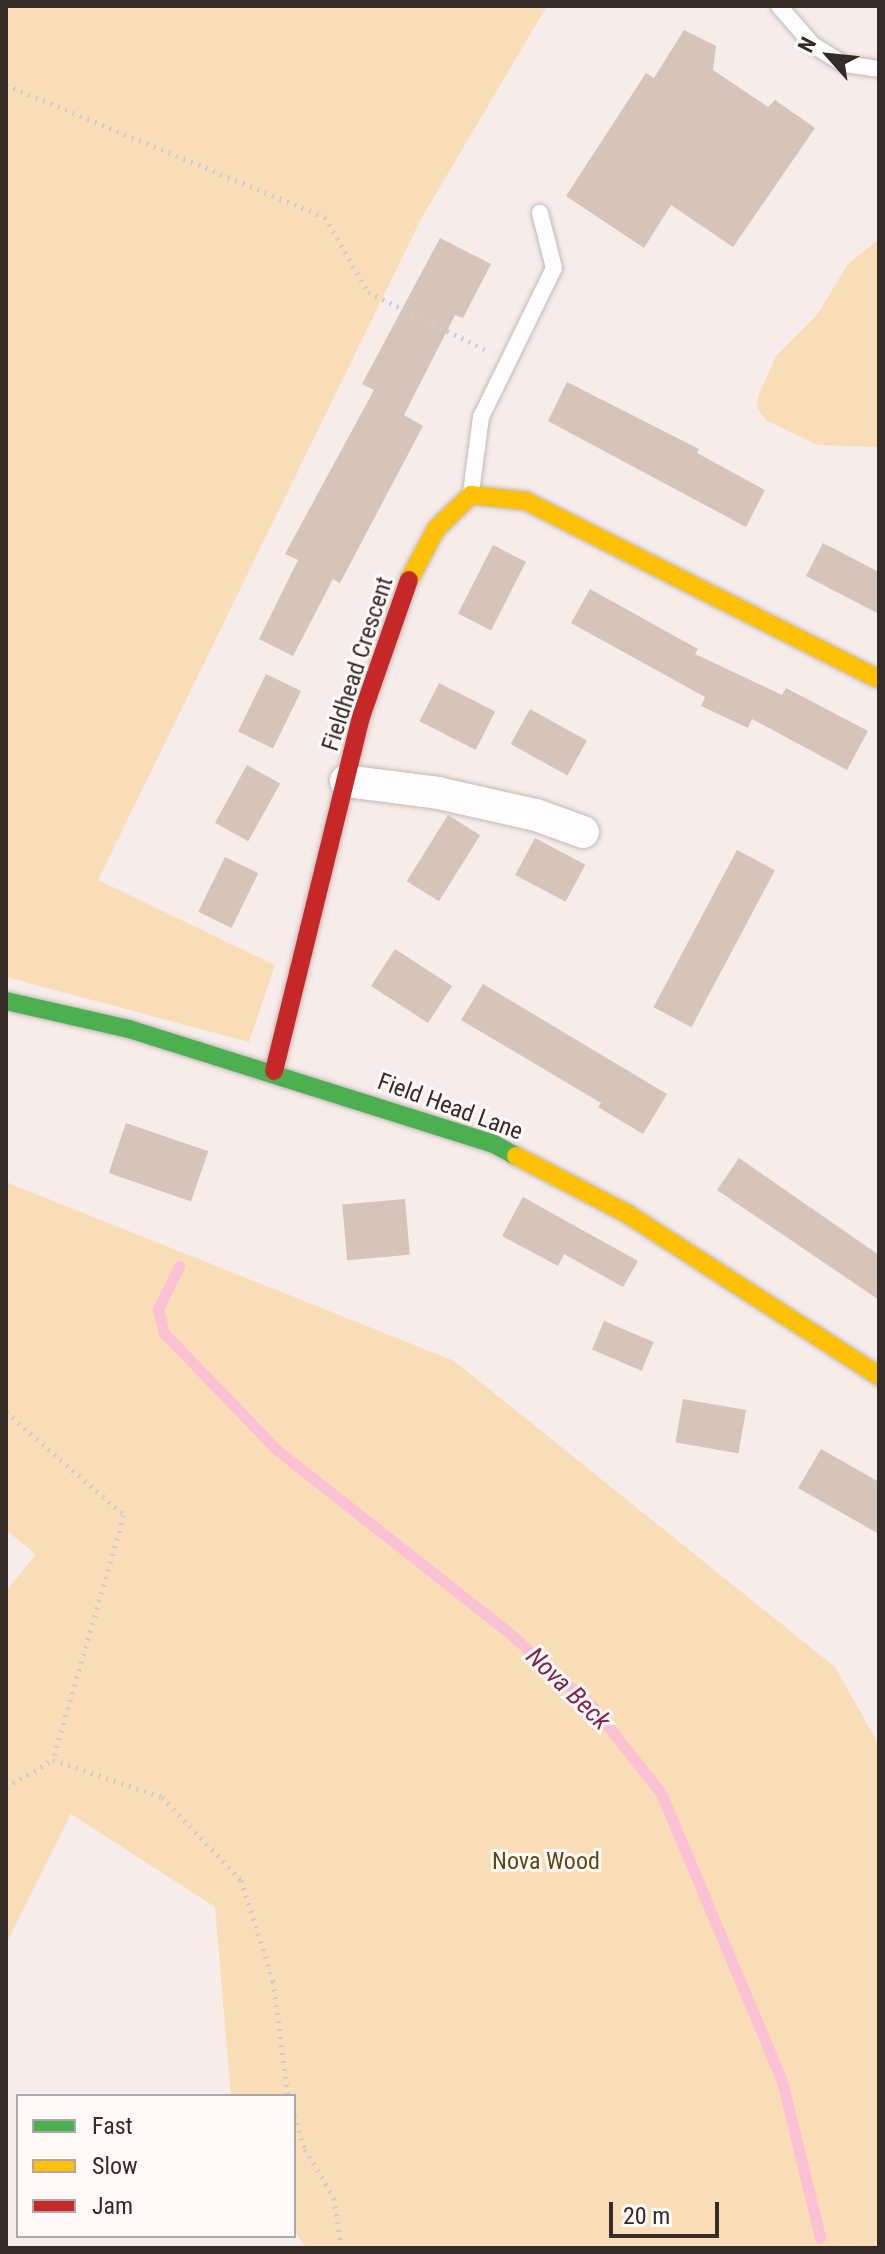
<!DOCTYPE html>
<style>
body{margin:0}
#map{position:relative;width:885px;height:2254px;overflow:hidden;background:#f6ece9;font-family:"Roboto Condensed",sans-serif}
div>[style]{position:absolute}
[style*='--x']{left:calc(var(--x)*1px);top:calc(var(--y)*1px);width:calc(var(--w)*1px);rotate:calc(var(--a)*1deg)}
.green>*{inset:0;background:#f8ddb7}
.stream>*{height:11px;margin:-5.5px;padding:0 5.5px;transform-origin:5.5px;border-radius:5.5px;background:#fac0d3}
.building>*{inset:0;background:#d6c4ba;transform-origin:0 0}
.path>*{height:5px;margin-top:-2.5px;transform-origin:0;background:repeating-linear-gradient(90deg,#cfcbca 0 2px,transparent 0 8px)}
.roads{filter:drop-shadow(0 0 2px #c2b9b7) drop-shadow(0 0 2px #c2b9b7)}
.lane>*{height:16px;margin:-8px;padding:0 8px;transform-origin:8px;border-radius:8px;background:#fefcfc}
.street>*{height:32px;margin:-16px;padding:0 16px;transform-origin:16px;border-radius:16px;background:#fefcfc}
.fast>*{height:18px;margin:-9px;padding:0 9px;transform-origin:9px;border-radius:9px;background:#4caf50}
.slow>*{height:18px;margin:-9px;padding:0 9px;transform-origin:9px;border-radius:9px;background:#ffc107}
.jam>*{height:18px;margin:-9px;padding:0 9px;transform-origin:9px;border-radius:9px;background:#c62828}
span{translate:-50% -50%;white-space:nowrap;text-align:center;line-height:1.15;-webkit-text-stroke:6px #fffaf8;paint-order:stroke}
.street-label{font-size:24px;color:#342b29}
.park-label{font-size:24px;color:#61450f}
.water-label{font-size:26px;color:#802750;font-style:italic}
.frame{position:absolute;inset:0;border:8px solid #342b29;pointer-events:none}
.legend{position:absolute;left:16px;top:2094px;width:280px;height:144px;box-sizing:border-box;background:#fffaf8;border:2px solid #aea7a5;margin:0;padding:10px 14px;list-style:none;font-size:24px;color:#342b29}
.legend li{display:flex;align-items:center;gap:16px;height:40px}
.legend b{width:40px;border:2px solid #aea7a5}
.north{position:absolute;left:789px;top:16px;width:80px;height:80px;-webkit-text-stroke:6px #fffaf8;paint-order:stroke;rotate:297deg;font-size:22px;font-weight:700;line-height:32px;text-align:center;color:#342b29}
.north::after{content:'';display:block;margin:auto;width:28px;height:36px;background:#342b29;clip-path:polygon(50% 0,100% 100%,50% 72%,0 100%)}
.scale{position:absolute;left:609px;top:2202px;width:110px;height:36px;box-sizing:border-box;border:4px solid #342b29;border-top:0;padding-left:10px;font-size:24px;line-height:28px;white-space:nowrap;color:#342b29;-webkit-text-stroke:6px #fffaf8;paint-order:stroke}
</style>
<div id="map">
<div class="green">
<div style="clip-path:polygon(6px 6px,547px 6px,421px 219px,98px 880px,275px 965px,249px 1042px,6px 977px)"></div>
<div style="clip-path:polygon(879px 239px,879px 447px,818px 445px,766px 420px,757px 408px,759px 394px,776px 356px,817px 315px,848px 264px)"></div>
<div style="clip-path:polygon(6px 1182px,454px 1361px,835px 1667px,879px 1745px,879px 2248px,305px 2248px,294px 2229px,294px 2096px,231px 2096px,215px 1907px,71px 1814px,6px 1944px,6px 1591px,36px 1554px,6px 1530px)"></div>
</div>
<div class="stream">
<div style="--x:179;--y:1266;--w:48;--a:116"></div>
<div style="--x:158;--y:1309;--w:25;--a:76"></div>
<div style="--x:164;--y:1333;--w:163;--a:46"></div>
<div style="--x:277;--y:1450;--w:291;--a:38.2"></div>
<div style="--x:506;--y:1630;--w:115;--a:41.5"></div>
<div style="--x:592;--y:1706;--w:111;--a:51.6"></div>
<div style="--x:661;--y:1793;--w:312;--a:67.2"></div>
<div style="--x:782;--y:2081;--w:161;--a:76.3"></div>
</div>
<div class="building">
<div style="clip-path:polygon(684px 30px,716px 46px,713px 70px,768px 107px,775px 100px,815px 128px,733px 247px,671px 205px,644px 248px,566px 196px,646px 73px,654px 78px)"></div>
<div style="clip-path:polygon(440px 238px,491px 264px,463px 318px,455px 315px,404px 415px,423px 426px,340px 583px,333px 579px,293px 656px,259px 639px,298px 560px,285px 554px,374px 390px,362px 384px)"></div>
<div style="clip-path:polygon(567px 382px,699px 449px,697px 453px,765px 490px,746px 527px,548px 421px)"></div>
<div style="clip-path:polygon(823px 543px,879px 572px,879px 614px,806px 576px)"></div>
<div style="left:493px;top:545px;width:37px;height:77px;rotate:27deg"></div>
<div style="clip-path:polygon(590px 589px,698px 649px,695px 654px,782px 695px,786px 688px,868px 731px,847px 770px,752px 719px,748px 728px,701px 706px,705px 697px,571px 623px)"></div>
<div style="left:266px;top:674px;width:39px;height:64px;rotate:26deg"></div>
<div style="left:439px;top:683px;width:63px;height:43px;rotate:27deg"></div>
<div style="left:530px;top:709px;width:65px;height:40px;rotate:29deg"></div>
<div style="left:247px;top:765px;width:38px;height:66px;rotate:29deg"></div>
<div style="left:448px;top:815px;width:38px;height:78px;rotate:32deg"></div>
<div style="left:535px;top:838px;width:57px;height:42px;rotate:28deg"></div>
<div style="left:737px;top:850px;width:43px;height:178px;rotate:28deg"></div>
<div style="left:225px;top:857px;width:37px;height:61px;rotate:26deg"></div>
<div style="left:395px;top:949px;width:68px;height:44px;rotate:33deg"></div>
<div style="clip-path:polygon(483px 984px,667px 1094px,643px 1134px,598px 1107px,601px 1103px,461px 1020px)"></div>
<div style="left:126px;top:1123px;width:87px;height:53px;rotate:19deg"></div>
<div style="clip-path:polygon(739px 1158px,879px 1255px,879px 1300px,717px 1190px)"></div>
<div style="clip-path:polygon(523px 1197px,638px 1261px,623px 1287px,564px 1254px,558px 1266px,502px 1236px)"></div>
<div style="left:405px;top:1199px;width:56px;height:63px;rotate:85deg"></div>
<div style="left:604px;top:1321px;width:54px;height:31px;rotate:23deg"></div>
<div style="left:683px;top:1399px;width:64px;height:44px;rotate:10deg"></div>
<div style="clip-path:polygon(821px 1449px,879px 1482px,879px 1534px,798px 1488px)"></div>
</div>
<div class="path">
<div style="--x:6;--y:85;--w:345;--a:22.5"></div>
<div style="--x:325;--y:217;--w:86;--a:60.2"></div>
<div style="--x:368;--y:292;--w:131;--a:26.2"></div>
<div style="--x:6;--y:1412;--w:157;--a:41.1"></div>
<div style="--x:124;--y:1515;--w:254;--a:106.2"></div>
<div style="--x:6;--y:1787;--w:54;--a:-29.9"></div>
<div style="--x:53;--y:1760;--w:115;--a:18.7"></div>
<div style="--x:162;--y:1797;--w:115;--a:46.4"></div>
<div style="--x:241;--y:1880;--w:106;--a:72.4"></div>
<div style="--x:273;--y:1981;--w:116;--a:82.6"></div>
<div style="--x:294;--y:2115;--w:36;--a:72"></div>
<div style="--x:305;--y:2149;--w:57;--a:59.4"></div>
<div style="--x:334;--y:2198;--w:50;--a:82"></div>
</div>
<div class="roads">
<div class="lane">
<div style="--x:779;--y:6;--w:52;--a:48.9"></div>
<div style="--x:813;--y:45;--w:36;--a:32"></div>
<div style="--x:844;--y:64;--w:35;--a:8"></div>
<div style="--x:471;--y:493;--w:77;--a:-82.5"></div>
<div style="--x:481;--y:417;--w:166;--a:-63.9"></div>
<div style="--x:554;--y:268;--w:57;--a:-104.3"></div>
</div>
<div class="street">
<div style="--x:346;--y:781;--w:93;--a:7.4"></div>
<div style="--x:438;--y:793;--w:100;--a:12.7"></div>
<div style="--x:536;--y:815;--w:50;--a:19.9"></div>
</div>
<div class="fast">
<div style="--x:6;--y:1001;--w:126;--a:12.8"></div>
<div style="--x:129;--y:1029;--w:383;--a:17.5"></div>
<div style="--x:494;--y:1144;--w:25;--a:29"></div>
</div>
<div class="slow">
<div style="--x:409;--y:580;--w:58;--a:-62.1"></div>
<div style="--x:436;--y:529;--w:49;--a:-44.2"></div>
<div style="--x:471;--y:495;--w:55;--a:6.2"></div>
<div style="--x:526;--y:501;--w:395;--a:26.8"></div>
<div style="--x:516;--y:1156;--w:124;--a:27.4"></div>
<div style="--x:626;--y:1213;--w:301;--a:32.8"></div>
</div>
<div class="jam">
<div style="--x:274;--y:1071;--w:368;--a:-76.2"></div>
<div style="--x:362;--y:714;--w:142;--a:-70.7"></div>
</div>
</div>
<div class="street-label">
<span style="left:358px;top:664px;rotate:-72deg">Fieldhead Crescent</span>
<span style="left:450px;top:1107px;rotate:20deg">Field Head Lane</span>
</div>
<div class="park-label">
<span style="left:546px;top:1862px">Nova Wood</span>
</div>
<div class="water-label">
<span style="left:568px;top:1689px;rotate:44deg">Nova Beck</span>
</div>
<div class="frame"></div>
<ul class="legend">
<li><b style="height:10px;background:#4caf50"></b>Fast</li>
<li><b style="height:10px;background:#ffc107"></b>Slow</li>
<li><b style="height:10px;background:#c62828"></b>Jam</li>
</ul>
<div class="north">N</div>
<div class="scale">20 m</div>
</div>
